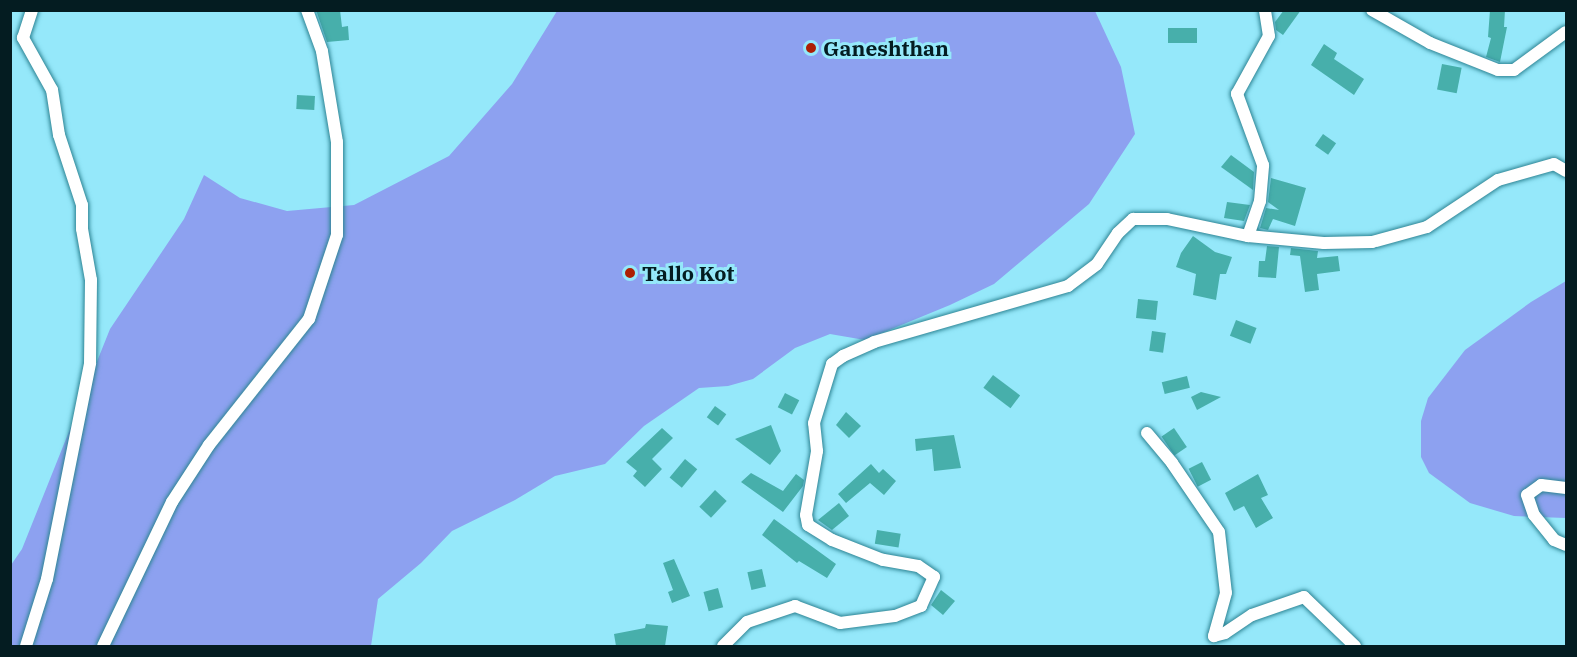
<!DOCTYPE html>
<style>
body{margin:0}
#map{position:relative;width:1577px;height:657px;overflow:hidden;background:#95e8fa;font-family:"IBM Plex Serif",serif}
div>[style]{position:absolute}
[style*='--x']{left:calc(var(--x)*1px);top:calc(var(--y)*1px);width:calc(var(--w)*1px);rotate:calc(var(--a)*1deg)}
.green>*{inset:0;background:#8da1f0}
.building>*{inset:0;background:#47afab;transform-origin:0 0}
.roads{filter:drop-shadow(0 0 2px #2d8494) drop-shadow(0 0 2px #2d8494)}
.minor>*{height:12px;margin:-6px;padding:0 6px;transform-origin:6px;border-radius:6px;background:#fff}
.dots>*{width:16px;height:16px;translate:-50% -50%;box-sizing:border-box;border:3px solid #95e8fa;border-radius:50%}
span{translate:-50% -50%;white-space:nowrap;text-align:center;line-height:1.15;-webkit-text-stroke:6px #95e8fa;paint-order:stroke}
.poi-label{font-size:21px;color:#041c21;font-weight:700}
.left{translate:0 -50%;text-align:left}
.frame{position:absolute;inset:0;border:12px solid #041c21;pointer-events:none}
</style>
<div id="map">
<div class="green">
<div style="clip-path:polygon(557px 11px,1095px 11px,1121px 67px,1135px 134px,1089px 204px,994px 284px,950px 305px,865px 340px,830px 334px,795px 348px,753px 379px,728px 386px,699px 388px,644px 426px,605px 464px,555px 476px,515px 500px,452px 531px,421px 563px,378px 599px,371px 646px,11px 646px,11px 565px,22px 549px,110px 329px,184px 219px,204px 175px,240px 198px,287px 211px,354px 205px,449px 156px,512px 84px)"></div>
<div style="clip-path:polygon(1566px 281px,1566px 518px,1514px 516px,1470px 503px,1429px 473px,1421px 457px,1421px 421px,1428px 398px,1465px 350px,1531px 302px)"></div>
</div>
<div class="building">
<div style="clip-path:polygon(316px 10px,340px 10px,342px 27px,348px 26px,349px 40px,327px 42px)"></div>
<div style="clip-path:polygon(1284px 10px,1301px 10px,1283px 35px,1276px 30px,1275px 22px)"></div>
<div style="clip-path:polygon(1490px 10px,1505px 10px,1504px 27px,1507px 27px,1500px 62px,1486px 57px,1491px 38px,1488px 37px)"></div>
<div style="left:1168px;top:28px;width:29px;height:15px"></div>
<div style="clip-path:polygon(1324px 44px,1337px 53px,1334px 59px,1364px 79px,1354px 95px,1311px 65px)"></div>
<div style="left:1442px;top:64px;width:20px;height:26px;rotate:11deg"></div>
<div style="left:297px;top:95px;width:18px;height:14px;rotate:3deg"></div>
<div style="left:1323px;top:134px;width:16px;height:14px;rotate:35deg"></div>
<div style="clip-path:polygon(1231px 155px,1254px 172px,1253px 190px,1221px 167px)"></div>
<div style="clip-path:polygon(1271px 178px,1306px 188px,1295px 226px,1273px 219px,1268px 230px,1260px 228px,1266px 208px,1279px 210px,1268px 202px)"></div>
<div style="clip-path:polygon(1227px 202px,1250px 205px,1244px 221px,1224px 218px)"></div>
<div style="clip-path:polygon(1193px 236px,1215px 252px,1232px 257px,1226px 274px,1220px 274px,1216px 300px,1193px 295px,1196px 274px,1176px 267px,1181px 253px)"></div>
<div style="clip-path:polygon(1267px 246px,1279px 247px,1276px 278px,1258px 277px,1259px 261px,1265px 261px)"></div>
<div style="clip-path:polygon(1291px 248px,1318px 251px,1317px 258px,1338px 256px,1340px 271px,1317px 274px,1319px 290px,1305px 292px,1300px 256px,1290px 255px)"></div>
<div style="left:1138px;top:299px;width:20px;height:19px;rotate:6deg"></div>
<div style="left:1236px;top:320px;width:22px;height:17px;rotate:21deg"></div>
<div style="left:1152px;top:331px;width:14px;height:20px;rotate:8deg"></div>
<div style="left:993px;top:375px;width:34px;height:16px;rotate:37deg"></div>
<div style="left:1187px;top:376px;width:12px;height:26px;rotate:76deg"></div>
<div style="clip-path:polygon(1201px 392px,1221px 397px,1197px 410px,1191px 397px)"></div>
<div style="left:785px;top:393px;width:16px;height:16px;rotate:27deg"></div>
<div style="left:715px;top:406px;width:14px;height:14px;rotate:36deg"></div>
<div style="clip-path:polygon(846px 412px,861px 426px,849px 438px,836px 425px)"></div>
<div style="clip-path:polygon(771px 425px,781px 451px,770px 465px,735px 439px)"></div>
<div style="clip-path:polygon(662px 428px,673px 438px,652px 459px,662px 469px,645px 487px,633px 476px,637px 471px,626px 462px)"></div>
<div style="left:1174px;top:428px;width:23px;height:15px;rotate:56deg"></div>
<div style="clip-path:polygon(954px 435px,961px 468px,934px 471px,932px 449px,916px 451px,915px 439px)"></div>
<div style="left:685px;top:459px;width:16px;height:24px;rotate:40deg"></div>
<div style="left:1202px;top:462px;width:20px;height:15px;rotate:63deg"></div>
<div style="clip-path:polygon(871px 464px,879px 473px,883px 469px,896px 481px,884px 495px,870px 483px,846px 503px,838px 494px)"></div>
<div style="clip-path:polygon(751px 473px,783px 491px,796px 474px,804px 480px,803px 486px,783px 512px,741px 482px)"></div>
<div style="clip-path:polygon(1258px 474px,1268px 495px,1261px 498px,1273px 518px,1256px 528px,1244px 506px,1234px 511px,1225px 493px)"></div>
<div style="left:715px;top:490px;width:16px;height:23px;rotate:43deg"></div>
<div style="clip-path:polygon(839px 503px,849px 516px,832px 530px,818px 520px)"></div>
<div style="clip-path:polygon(774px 519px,836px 564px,827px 578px,799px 561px,797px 563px,762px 535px)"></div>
<div style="left:877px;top:530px;width:24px;height:14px;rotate:9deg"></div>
<div style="clip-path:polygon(674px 559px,690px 596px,672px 603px,668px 592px,673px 590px,663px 563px)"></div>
<div style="left:762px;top:569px;width:18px;height:15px;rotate:77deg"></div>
<div style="left:718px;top:588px;width:20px;height:15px;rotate:75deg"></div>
<div style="clip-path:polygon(941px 590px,955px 601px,943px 615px,931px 605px)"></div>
<div style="clip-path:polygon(646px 624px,668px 626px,665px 646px,616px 646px,614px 634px,645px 628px)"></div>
</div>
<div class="roads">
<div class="minor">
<div style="--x:1372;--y:10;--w:67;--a:29.6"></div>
<div style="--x:1430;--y:43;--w:73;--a:21.7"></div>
<div style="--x:1498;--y:70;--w:16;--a:0"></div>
<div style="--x:1514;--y:70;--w:64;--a:-36.2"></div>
<div style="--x:1248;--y:236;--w:37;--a:-71"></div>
<div style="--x:1260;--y:201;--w:36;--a:-85"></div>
<div style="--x:1263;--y:165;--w:76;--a:-110.1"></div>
<div style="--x:1237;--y:94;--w:66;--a:-61.1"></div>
<div style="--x:1269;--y:36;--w:26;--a:-99"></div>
<div style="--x:1147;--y:433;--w:39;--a:50"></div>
<div style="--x:1172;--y:463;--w:83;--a:55.7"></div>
<div style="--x:1219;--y:532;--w:61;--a:83.5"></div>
<div style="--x:1226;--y:593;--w:45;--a:105.6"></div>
<div style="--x:1214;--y:636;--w:11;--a:-15"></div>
<div style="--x:1225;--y:633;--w:32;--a:-34"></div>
<div style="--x:1252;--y:615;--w:55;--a:-19.1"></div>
<div style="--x:1304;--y:597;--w:71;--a:43.9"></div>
<div style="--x:1566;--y:488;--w:25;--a:-173"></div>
<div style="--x:1541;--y:485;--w:17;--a:144"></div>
<div style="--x:1527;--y:495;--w:21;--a:71"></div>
<div style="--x:1534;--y:515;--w:32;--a:51"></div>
<div style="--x:1554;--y:540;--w:13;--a:23"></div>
<div style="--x:26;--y:646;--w:70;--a:-72.6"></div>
<div style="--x:47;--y:579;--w:220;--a:-78.7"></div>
<div style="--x:90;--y:363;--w:83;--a:-89.3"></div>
<div style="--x:91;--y:280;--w:52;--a:-100"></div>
<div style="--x:82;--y:229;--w:24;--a:-90"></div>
<div style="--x:82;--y:205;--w:74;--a:-108.2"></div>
<div style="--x:59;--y:135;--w:46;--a:-98.8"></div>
<div style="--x:52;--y:90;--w:60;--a:-119.1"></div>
<div style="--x:23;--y:38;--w:29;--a:-72"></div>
<div style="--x:103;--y:646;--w:160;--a:-64.4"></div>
<div style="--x:172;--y:502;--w:68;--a:-57"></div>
<div style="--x:209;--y:445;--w:161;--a:-51.6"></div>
<div style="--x:309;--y:319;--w:89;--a:-71.6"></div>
<div style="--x:337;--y:235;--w:93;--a:-90"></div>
<div style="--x:337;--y:142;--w:92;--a:-99.4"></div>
<div style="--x:322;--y:51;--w:44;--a:-110.1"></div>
<div style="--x:723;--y:646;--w:34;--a:-45"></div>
<div style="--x:747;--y:622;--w:51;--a:-18.4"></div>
<div style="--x:795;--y:606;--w:48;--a:20.7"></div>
<div style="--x:840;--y:623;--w:55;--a:-7.3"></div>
<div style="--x:895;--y:616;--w:28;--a:-21"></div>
<div style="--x:921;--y:606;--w:32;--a:-66"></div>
<div style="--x:934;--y:577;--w:19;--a:-145"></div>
<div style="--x:918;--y:566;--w:36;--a:-170"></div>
<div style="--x:883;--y:560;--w:55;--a:-158.6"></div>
<div style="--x:832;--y:540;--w:28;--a:-148"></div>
<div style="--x:808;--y:525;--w:10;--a:-101"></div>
<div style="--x:806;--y:515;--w:65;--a:-80.2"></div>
<div style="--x:817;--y:451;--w:28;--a:-96"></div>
<div style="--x:814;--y:423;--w:62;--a:-73"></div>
<div style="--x:832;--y:364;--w:14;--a:-36"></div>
<div style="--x:843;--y:356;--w:34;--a:-24"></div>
<div style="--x:874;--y:342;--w:202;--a:-16.1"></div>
<div style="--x:1068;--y:286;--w:36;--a:-37"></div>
<div style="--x:1097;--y:264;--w:37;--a:-56"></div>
<div style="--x:1118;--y:233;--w:21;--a:-43"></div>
<div style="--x:1133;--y:219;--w:34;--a:0"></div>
<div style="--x:1167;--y:219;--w:83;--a:11.9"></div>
<div style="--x:1248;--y:236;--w:76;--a:5.3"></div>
<div style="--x:1324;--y:243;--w:48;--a:-1.2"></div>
<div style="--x:1372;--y:242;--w:57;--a:-15.3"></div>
<div style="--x:1427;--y:227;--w:85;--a:-33.5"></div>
<div style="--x:1498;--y:180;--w:58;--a:-15.9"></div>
<div style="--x:1554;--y:164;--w:14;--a:30"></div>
</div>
</div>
<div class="dots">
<div style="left:811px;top:48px;background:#ad1f03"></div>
<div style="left:630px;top:273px;background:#ad1f03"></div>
</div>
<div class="poi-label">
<span class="left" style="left:823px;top:48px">Ganeshthan</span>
<span class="left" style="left:642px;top:273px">Tallo Kot</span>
</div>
<div class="frame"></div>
</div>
